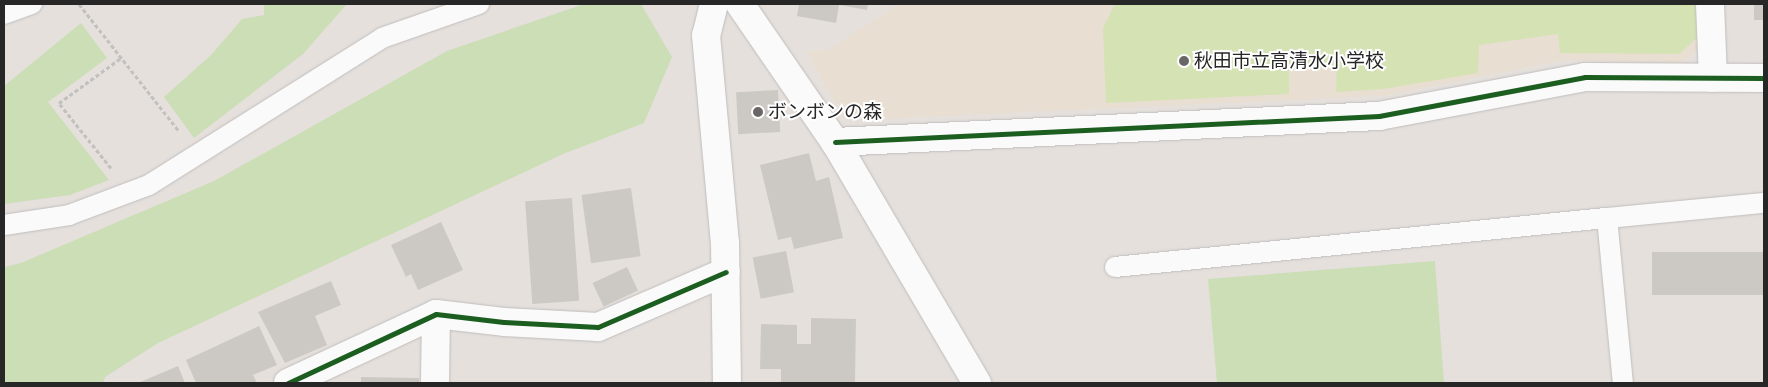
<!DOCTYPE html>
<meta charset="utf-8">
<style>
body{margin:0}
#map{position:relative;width:1768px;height:387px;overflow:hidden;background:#e5e0dc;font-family:Mulish,"Noto Sans JP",sans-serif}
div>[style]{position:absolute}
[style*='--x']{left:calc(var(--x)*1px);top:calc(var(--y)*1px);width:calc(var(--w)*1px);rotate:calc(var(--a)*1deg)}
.education>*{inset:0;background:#e8ded1}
.green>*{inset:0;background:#cbdeb6}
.pitch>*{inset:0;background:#d5e2b4}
.building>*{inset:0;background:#ccc9c5;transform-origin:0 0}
.path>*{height:3px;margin-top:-1.5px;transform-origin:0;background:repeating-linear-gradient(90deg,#c2c1c0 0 4px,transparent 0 6.5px)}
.roads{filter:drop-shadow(0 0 1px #bfbdbd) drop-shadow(0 0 1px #bfbdbd)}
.service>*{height:20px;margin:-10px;padding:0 10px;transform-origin:10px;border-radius:10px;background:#fbfafa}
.minor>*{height:28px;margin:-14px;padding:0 14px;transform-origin:14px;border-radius:14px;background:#fbfafa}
.tertiary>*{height:28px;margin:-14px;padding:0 14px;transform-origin:14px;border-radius:14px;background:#fbfafa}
.cycleway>*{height:5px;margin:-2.5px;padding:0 2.5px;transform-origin:2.5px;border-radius:2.5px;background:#1b5e20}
.dots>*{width:14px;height:14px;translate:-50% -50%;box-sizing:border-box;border:2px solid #fff;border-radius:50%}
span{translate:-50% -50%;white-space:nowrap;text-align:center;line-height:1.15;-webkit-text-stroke:4px #fff;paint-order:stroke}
.poi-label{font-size:19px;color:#272727}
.left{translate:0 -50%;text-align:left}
.frame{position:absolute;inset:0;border:5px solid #272727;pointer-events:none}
</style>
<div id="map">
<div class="education">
<div style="clip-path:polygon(899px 4px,1700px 4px,1702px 43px,1683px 63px,1564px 60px,1382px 96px,853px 120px,840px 111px,806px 51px,827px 51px)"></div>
</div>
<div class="green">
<div style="clip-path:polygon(264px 4px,347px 4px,303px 54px,194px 138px,164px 97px,212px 54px,242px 19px,264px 15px)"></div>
<div style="clip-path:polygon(584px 4px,641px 4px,672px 57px,644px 123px,563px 154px,158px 343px,105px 377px,103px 383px,4px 383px,4px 267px,21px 263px,214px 181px,447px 51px)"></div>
<div style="clip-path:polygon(81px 23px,107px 58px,48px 102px,109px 180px,70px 195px,4px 204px,4px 86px)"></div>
<div style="clip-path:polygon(1435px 261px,1444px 383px,1217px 383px,1208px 279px)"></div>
</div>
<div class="pitch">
<div style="clip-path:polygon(1115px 4px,1697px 4px,1699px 36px,1679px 54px,1560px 53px,1558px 34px,1479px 45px,1478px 73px,1383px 89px,1336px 92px,1337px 67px,1289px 69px,1289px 94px,1106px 103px,1103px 28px)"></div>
</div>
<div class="building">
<div style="clip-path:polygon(799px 4px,868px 4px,867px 10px,839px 5px,836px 23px,797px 16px)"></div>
<div style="left:1754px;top:4px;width:10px;height:16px"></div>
<div style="left:778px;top:90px;width:42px;height:42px;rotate:87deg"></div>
<div style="clip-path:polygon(809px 153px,816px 181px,829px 177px,843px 238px,794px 249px,791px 237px,778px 240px,760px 165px)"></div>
<div style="left:631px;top:188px;width:69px;height:50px;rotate:82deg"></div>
<div style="left:572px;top:198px;width:103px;height:47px;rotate:86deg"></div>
<div style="clip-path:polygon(441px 222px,463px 270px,418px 290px,411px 274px,406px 277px,391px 245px)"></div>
<div style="left:786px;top:251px;width:42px;height:34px;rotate:79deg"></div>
<div style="left:1764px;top:252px;width:43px;height:112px;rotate:90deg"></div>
<div style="left:627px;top:267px;width:26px;height:38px;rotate:65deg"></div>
<div style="clip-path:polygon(331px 281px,341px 305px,315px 316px,327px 345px,285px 363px,258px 312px)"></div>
<div style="clip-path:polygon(811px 318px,856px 319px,855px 383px,781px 383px,781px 369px,760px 369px,761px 324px,797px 325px,797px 344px,811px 344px)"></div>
<div style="clip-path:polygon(259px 326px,277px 365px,253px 375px,257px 383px,196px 383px,186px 360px)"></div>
<div style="clip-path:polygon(178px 366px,185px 383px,138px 383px)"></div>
<div style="clip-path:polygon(361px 377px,419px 378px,419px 383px,361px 383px)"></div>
</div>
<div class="path">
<div style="--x:79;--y:4;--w:162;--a:51.8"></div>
<div style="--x:111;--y:168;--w:83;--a:-128.7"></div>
<div style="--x:59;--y:103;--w:77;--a:-36"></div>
</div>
<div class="roads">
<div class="service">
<div style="--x:4;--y:14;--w:30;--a:-20"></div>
<div style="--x:1607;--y:218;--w:158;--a:-5.5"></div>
<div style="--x:4;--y:225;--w:66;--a:-8.7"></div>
<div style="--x:69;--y:215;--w:85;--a:-20.6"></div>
<div style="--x:149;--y:185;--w:275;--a:-32.2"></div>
<div style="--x:382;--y:38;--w:103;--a:-19.3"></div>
<div style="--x:1115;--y:267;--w:494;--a:-5.7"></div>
<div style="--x:1607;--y:218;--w:166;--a:84.5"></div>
</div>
<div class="minor">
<div style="--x:714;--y:4;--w:32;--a:104"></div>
<div style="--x:706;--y:35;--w:208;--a:84.8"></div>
<div style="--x:725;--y:242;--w:141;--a:89.2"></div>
<div style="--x:1710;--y:4;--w:74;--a:87.7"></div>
<div style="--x:835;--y:142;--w:545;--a:-2.74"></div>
<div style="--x:1379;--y:116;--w:210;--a:-10.7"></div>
<div style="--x:1585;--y:77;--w:179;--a:0.3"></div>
<div style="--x:288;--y:383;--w:163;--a:-25"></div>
<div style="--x:436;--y:314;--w:68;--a:6.7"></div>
<div style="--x:504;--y:322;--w:94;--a:3"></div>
<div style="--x:598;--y:327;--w:139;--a:-23.3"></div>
<div style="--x:435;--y:383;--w:69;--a:-89.2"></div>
</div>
<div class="tertiary">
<div style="--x:740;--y:4;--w:168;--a:55.5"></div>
<div style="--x:835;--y:142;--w:280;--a:59.5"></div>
</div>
</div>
<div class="cycleway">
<div style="--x:835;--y:142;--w:545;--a:-2.74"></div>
<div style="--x:1379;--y:116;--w:210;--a:-10.7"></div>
<div style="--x:1585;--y:77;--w:179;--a:0.3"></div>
<div style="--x:288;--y:383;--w:163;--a:-25"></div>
<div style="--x:436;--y:314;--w:68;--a:6.7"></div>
<div style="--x:504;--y:322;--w:94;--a:3"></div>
<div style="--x:598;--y:327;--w:139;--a:-23.3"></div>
</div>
<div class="dots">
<div style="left:1184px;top:61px;background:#6a6866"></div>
<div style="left:758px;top:112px;background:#6a6866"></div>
</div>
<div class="poi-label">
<span class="left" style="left:1194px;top:61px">秋田市立高清水小学校</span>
<span class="left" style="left:768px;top:112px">ボンボンの森</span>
</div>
<div class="frame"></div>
</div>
